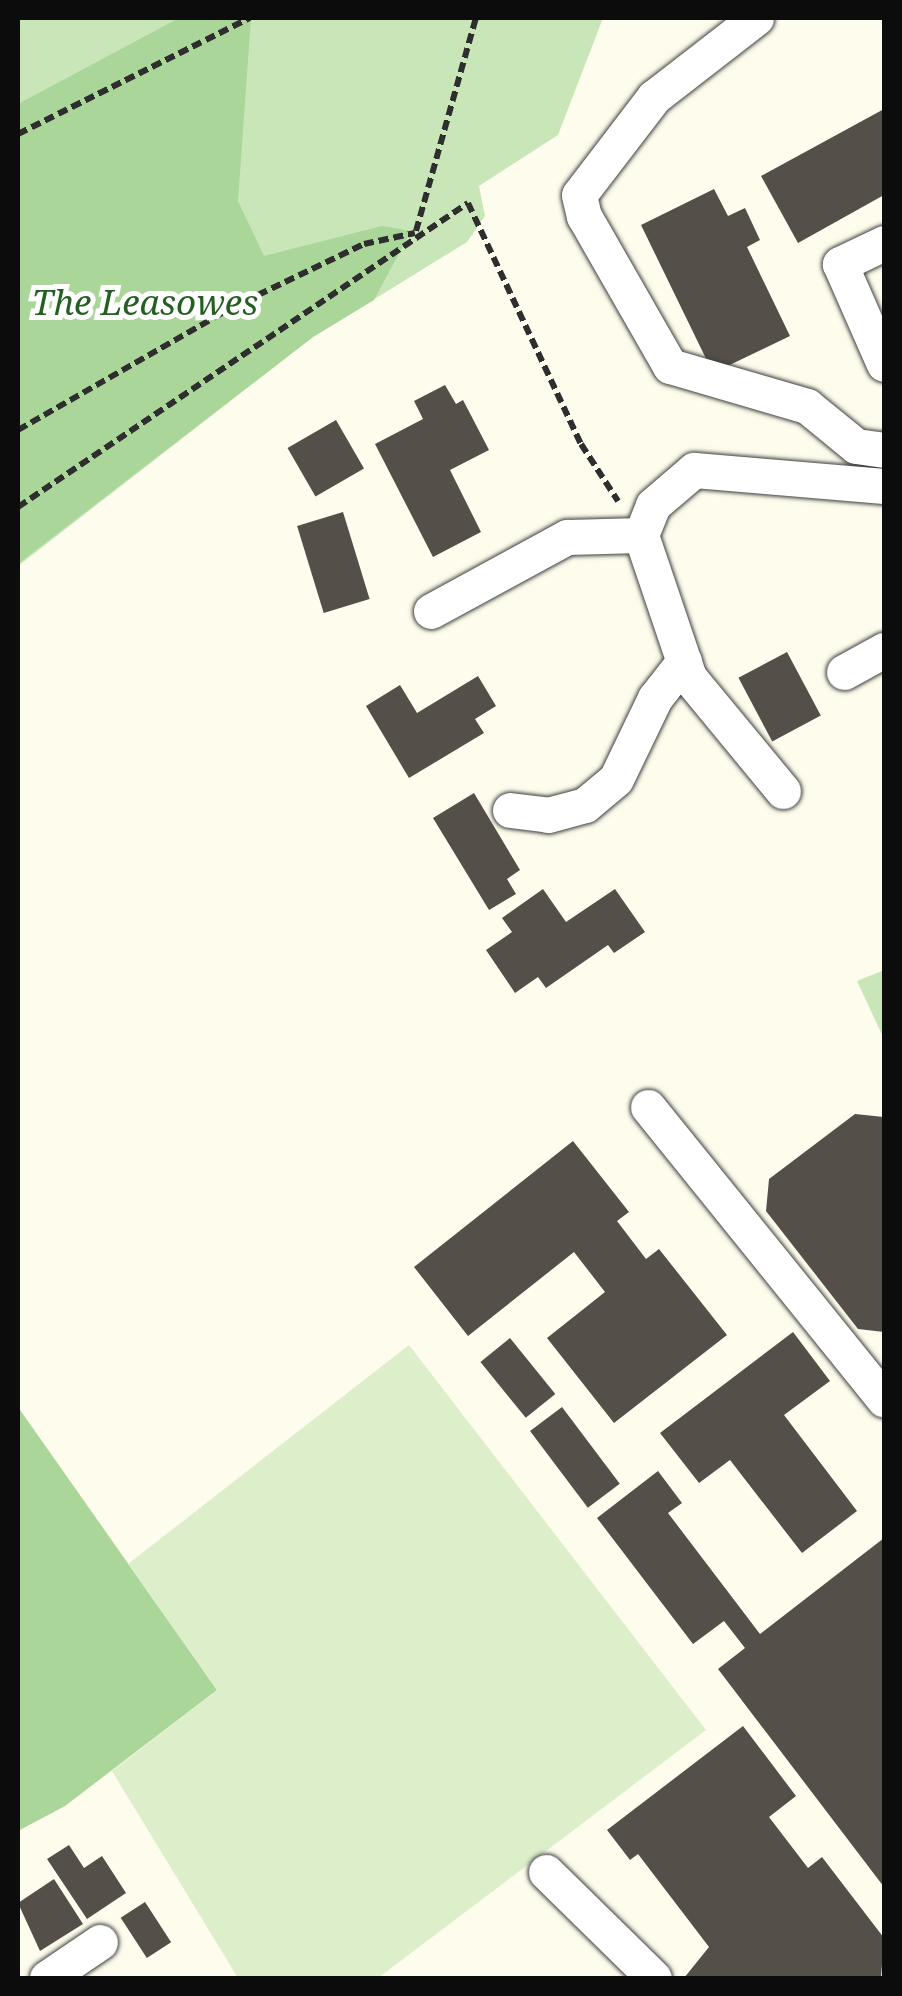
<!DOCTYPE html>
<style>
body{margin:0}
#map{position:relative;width:902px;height:1996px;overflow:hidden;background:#fefded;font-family:"Noto Serif",serif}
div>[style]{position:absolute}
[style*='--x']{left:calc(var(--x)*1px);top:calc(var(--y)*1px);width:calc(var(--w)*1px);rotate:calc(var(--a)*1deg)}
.green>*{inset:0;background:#c9e6b9}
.forest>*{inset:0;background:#abd699}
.pitch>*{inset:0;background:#dceeca}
.building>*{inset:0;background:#544f49;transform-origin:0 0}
.path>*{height:6px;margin-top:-3px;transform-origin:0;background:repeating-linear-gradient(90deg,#2e2e2e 0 10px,transparent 0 15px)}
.roads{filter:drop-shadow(0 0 2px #3f3f3f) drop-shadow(0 0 2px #3f3f3f)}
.minor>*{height:35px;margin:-17.5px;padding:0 17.5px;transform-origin:17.5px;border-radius:17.5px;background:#fff}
span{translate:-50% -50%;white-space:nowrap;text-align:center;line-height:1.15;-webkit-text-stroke:10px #fff;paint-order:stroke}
.park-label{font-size:35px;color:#246021;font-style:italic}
.frame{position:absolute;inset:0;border:20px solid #0c0c0c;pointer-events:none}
</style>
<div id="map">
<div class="green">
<div style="clip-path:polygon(18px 18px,603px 18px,558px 135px,479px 186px,485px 216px,467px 242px,313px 337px,18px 566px)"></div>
<div style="clip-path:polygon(884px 970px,884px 1039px,857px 981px)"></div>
</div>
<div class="forest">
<div style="clip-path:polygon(179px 18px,251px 18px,238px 201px,264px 256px,382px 226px,411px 231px,374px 300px,313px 337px,18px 564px,18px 104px)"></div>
<div style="clip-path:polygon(18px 1407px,217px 1690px,65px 1806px,18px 1831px)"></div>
</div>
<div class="pitch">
<div style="clip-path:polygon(409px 1345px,706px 1730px,378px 1978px,238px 1978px,112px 1771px,217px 1690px,128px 1564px)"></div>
</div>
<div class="building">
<div style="clip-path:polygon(884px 109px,884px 195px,798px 243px,761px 176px)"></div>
<div style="clip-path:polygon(714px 189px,728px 216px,745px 208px,760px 240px,747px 247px,790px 336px,713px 373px,641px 225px)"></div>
<div style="clip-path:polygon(445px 385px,456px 404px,463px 400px,489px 450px,450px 470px,481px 532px,433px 557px,375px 444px,423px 419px,414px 401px)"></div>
<div style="left:336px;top:420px;width:56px;height:56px;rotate:60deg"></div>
<div style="left:343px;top:512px;width:91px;height:48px;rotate:73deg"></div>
<div style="left:787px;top:652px;width:72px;height:55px;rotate:62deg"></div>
<div style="clip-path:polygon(478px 676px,496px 706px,475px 719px,484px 733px,409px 778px,366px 706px,400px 685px,417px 713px)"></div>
<div style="clip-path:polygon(474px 793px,520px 870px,507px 879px,516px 894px,489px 910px,433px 818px)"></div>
<div style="clip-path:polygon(543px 889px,566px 922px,615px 889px,645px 932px,614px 953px,608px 945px,546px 988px,538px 977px,515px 993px,486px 950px,512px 932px,502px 918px)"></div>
<div style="clip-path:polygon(855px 1114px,884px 1117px,884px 1332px,858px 1329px,766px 1211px,769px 1179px)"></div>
<div style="clip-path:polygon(573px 1141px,629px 1212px,617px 1221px,646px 1259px,659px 1249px,727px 1335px,614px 1423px,547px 1338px,605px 1292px,574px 1252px,468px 1336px,414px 1267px)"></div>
<div style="clip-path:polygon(793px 1332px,830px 1381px,784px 1415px,857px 1511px,802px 1553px,730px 1460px,699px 1483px,660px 1433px)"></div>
<div style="left:510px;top:1338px;width:72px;height:38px;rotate:51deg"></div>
<div style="left:562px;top:1407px;width:96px;height:40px;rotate:53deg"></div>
<div style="clip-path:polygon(658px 1471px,682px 1503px,668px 1513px,760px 1634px,884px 1538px,884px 1887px,718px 1669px,745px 1648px,724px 1621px,693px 1644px,597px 1518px)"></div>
<div style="clip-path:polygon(743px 1726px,796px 1796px,769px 1817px,808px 1868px,822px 1857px,884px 1938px,881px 1978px,684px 1978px,709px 1947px,638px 1854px,630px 1860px,607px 1830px)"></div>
<div style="clip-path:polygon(69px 1845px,84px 1868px,102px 1856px,126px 1893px,87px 1919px,47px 1859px)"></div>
<div style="clip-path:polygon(54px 1879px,83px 1924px,40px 1951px,18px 1903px)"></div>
<div style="left:145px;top:1902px;width:48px;height:29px;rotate:57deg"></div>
</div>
<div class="path">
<div style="--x:18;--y:134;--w:259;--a:-26.6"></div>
<div style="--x:416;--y:231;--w:221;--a:-74.3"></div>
<div style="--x:18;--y:430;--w:245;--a:-29.8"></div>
<div style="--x:231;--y:308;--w:148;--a:-25.7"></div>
<div style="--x:364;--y:244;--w:52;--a:-12.2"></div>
<div style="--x:18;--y:507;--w:543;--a:-34.04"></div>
<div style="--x:468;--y:203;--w:266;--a:64.9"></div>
<div style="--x:581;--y:444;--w:68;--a:57"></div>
</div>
<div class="roads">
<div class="minor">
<div style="--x:756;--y:18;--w:129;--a:142.2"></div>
<div style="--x:654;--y:97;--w:123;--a:127.4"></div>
<div style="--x:579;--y:195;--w:22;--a:77"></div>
<div style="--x:584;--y:216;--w:173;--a:60.2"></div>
<div style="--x:670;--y:366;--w:143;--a:16.3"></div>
<div style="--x:807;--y:406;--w:63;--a:39.2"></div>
<div style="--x:856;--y:446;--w:28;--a:8"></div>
<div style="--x:884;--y:243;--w:49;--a:154.5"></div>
<div style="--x:840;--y:264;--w:109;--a:66.3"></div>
<div style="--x:431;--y:611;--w:155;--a:-28.6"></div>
<div style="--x:567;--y:537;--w:74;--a:-1.5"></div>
<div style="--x:844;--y:672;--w:46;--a:-28.8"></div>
<div style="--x:783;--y:791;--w:148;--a:-129.5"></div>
<div style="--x:689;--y:677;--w:150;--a:-108.7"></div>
<div style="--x:641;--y:535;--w:32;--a:-68"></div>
<div style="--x:653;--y:505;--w:54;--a:-40.5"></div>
<div style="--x:694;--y:470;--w:191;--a:4.8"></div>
<div style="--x:510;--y:810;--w:38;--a:7"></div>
<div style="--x:548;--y:815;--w:38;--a:-15"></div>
<div style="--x:585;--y:805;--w:40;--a:-40"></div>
<div style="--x:616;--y:779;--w:90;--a:-64.3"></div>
<div style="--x:655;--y:698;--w:47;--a:-51.9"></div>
<div style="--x:648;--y:1107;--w:376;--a:51.1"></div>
<div style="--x:546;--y:1872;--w:151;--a:44.5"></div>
<div style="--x:47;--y:1978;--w:64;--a:-34.2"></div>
</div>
</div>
<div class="park-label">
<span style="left:145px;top:302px">The Leasowes</span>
</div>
<div class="frame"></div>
</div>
